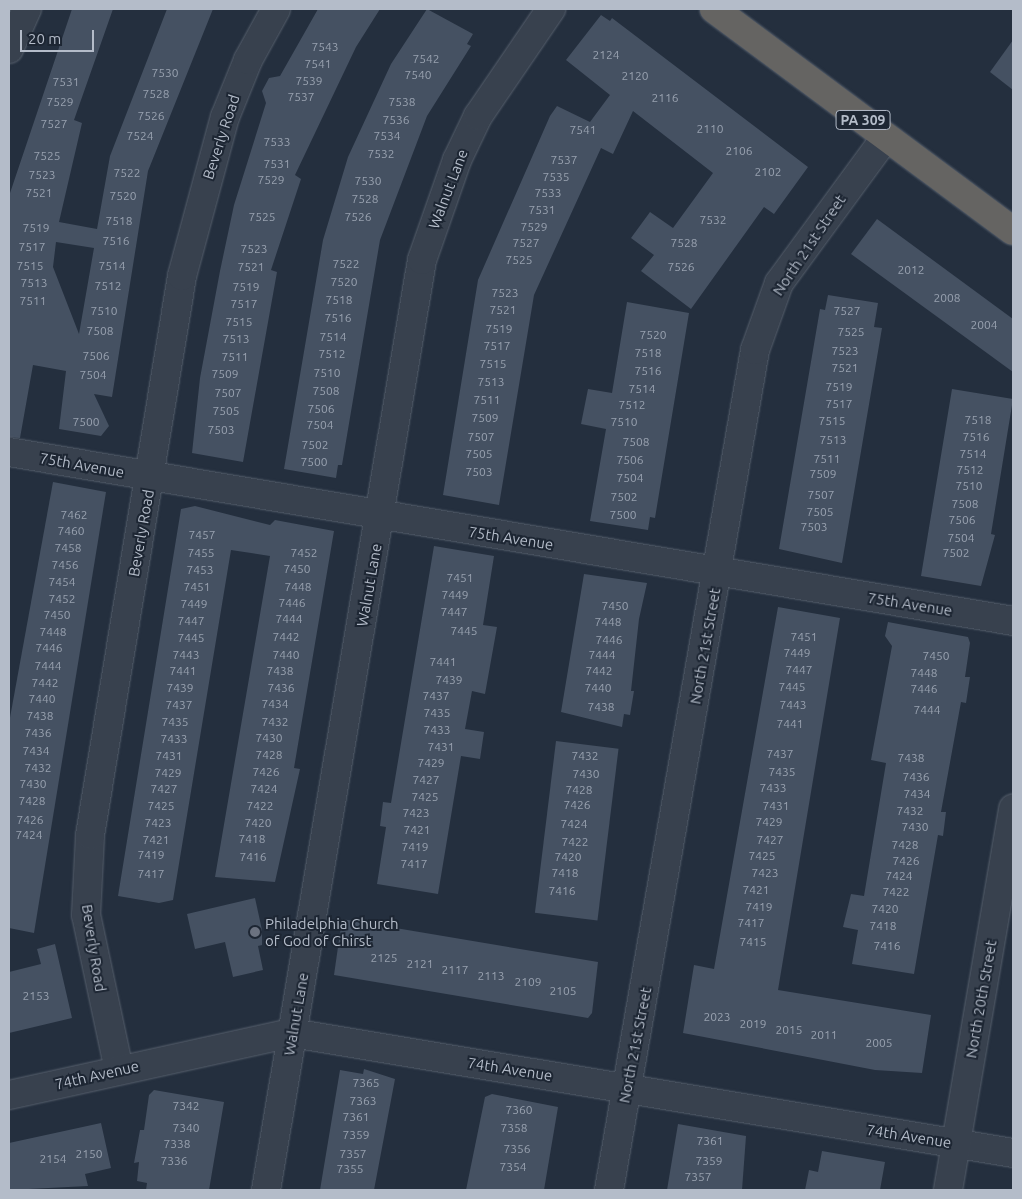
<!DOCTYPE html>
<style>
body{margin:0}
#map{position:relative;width:1022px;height:1199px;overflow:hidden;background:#242f3e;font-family:Ubuntu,sans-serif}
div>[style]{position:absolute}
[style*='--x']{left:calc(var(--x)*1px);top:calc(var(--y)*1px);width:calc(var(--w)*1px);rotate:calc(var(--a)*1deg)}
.building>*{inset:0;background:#455162;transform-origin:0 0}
.roads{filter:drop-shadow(0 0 1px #565f6c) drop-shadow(0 0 1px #565f6c)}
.minor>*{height:28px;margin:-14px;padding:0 14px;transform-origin:14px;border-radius:14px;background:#38414e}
.trunk>*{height:28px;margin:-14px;padding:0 14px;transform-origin:14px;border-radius:14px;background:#656462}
.dots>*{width:14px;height:14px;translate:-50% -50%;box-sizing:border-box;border:2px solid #1d2633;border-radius:50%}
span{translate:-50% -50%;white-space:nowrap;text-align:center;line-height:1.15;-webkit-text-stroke:4px #1d2633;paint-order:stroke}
.number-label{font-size:12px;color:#98a1af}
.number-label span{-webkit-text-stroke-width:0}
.shield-label span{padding:1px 4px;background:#1d2633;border:1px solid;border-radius:4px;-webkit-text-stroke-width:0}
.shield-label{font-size:14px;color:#b4bcc9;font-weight:700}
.street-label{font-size:15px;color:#b4bcc9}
.poi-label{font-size:15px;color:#b4bcc9}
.left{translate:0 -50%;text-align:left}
.frame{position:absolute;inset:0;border:10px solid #b4bcc9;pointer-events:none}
.scale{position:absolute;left:20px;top:30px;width:74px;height:22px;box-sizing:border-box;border:2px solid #b4bcc9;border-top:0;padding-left:6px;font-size:15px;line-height:18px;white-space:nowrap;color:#b4bcc9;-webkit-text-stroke:4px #1d2633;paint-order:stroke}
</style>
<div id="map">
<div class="building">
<div style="clip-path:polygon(evenodd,72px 9px,113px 9px,74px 120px,82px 123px,59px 222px,97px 229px,110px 156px,167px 9px,213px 9px,148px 171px,112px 397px,94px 394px,109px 426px,101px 436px,59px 429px,66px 371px,33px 365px,20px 438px,9px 437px,9px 196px,72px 9px,56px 242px,94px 248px,79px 334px,53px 267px,56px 242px)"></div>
<div style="clip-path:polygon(318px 9px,380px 9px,356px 47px,295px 175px,301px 179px,271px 270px,277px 272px,243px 462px,192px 453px,200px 378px,220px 271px,234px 205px,266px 103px,262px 91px,269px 78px,280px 76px)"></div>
<div style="clip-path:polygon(427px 9px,473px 34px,467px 44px,471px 46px,427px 116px,380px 240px,342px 465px,338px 465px,336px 478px,284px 469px,323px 240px,348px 157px,391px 64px)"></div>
<div style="clip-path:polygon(601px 15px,610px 21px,612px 18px,808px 167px,774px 214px,764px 207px,691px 309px,641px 271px,654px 255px,631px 238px,650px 212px,673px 228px,713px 173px,633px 111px,613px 154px,601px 148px,534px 295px,499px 505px,443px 495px,478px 280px,550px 116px,557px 106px,590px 122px,610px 95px,566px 60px)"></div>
<div style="clip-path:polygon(1013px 40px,1013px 90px,990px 72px)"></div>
<div style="clip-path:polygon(877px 219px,1013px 319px,1013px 372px,851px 254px)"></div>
<div style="clip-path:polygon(828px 295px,878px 303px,874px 327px,882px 328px,842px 563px,779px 549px,820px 309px,825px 310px)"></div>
<div style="clip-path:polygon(627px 302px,689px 313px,655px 518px,650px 517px,648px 530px,590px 521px,606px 429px,581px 424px,588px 389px,612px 393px)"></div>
<div style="clip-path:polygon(952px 389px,1013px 399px,991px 534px,995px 535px,981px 586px,921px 576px)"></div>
<div style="clip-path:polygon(53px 482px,106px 492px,34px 933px,9px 928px,9px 723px)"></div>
<div style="clip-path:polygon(195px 506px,270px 525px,275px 520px,334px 531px,294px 768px,300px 769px,275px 882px,215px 877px,270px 556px,231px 550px,173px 900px,159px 903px,118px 896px,181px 509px)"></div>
<div style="clip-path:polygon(434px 546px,494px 556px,483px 625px,497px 627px,485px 694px,472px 691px,465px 729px,484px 732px,480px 759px,461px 756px,438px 894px,377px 884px,386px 827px,380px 826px,383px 802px,391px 803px)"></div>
<div style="clip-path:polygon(584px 574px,647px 583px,639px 619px,631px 691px,634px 691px,630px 715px,624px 714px,622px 727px,561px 712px)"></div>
<div style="clip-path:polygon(778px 607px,840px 618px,778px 990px,931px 1015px,922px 1073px,875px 1070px,683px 1033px,694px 965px,714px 969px)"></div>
<div style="clip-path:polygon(888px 622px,968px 637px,970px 643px,965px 677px,970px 677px,966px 703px,961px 702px,941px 812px,946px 812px,943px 836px,938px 835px,914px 974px,852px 964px,858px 930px,843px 927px,851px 894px,864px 896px,886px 763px,871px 760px,892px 646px,885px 636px)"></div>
<div style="left:556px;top:741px;width:63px;height:173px;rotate:7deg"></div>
<div style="clip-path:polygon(255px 898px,262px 930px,262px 945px,258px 946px,263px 970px,233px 977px,225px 942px,195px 949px,187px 914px)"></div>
<div style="clip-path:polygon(342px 919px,598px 962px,592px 1013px,588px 1018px,334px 975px)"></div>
<div style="clip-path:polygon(55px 944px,72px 1018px,9px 1033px,9px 972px,41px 964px,37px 949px)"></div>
<div style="clip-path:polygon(364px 1069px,395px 1079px,374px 1190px,320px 1190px,340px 1070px,363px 1074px)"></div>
<div style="clip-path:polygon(154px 1090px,224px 1102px,209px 1190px,146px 1190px,147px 1183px,137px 1181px,139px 1162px,134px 1163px,140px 1130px,144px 1130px,149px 1095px)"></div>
<div style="clip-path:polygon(492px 1094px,558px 1107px,544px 1190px,466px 1190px,485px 1097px)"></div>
<div style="clip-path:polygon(101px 1123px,111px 1168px,85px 1174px,88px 1186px,9px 1190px,9px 1143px)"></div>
<div style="clip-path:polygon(678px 1124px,746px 1136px,742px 1190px,667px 1190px)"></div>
<div style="clip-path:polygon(822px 1151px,885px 1162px,880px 1190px,805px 1190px,809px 1170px,818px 1172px)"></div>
</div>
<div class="roads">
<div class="minor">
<div style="--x:9;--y:49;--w:44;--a:-65.8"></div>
<div style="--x:9;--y:452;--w:1018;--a:9.55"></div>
<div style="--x:119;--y:1070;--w:158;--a:-102"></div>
<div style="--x:86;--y:915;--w:80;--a:-87.1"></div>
<div style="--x:90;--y:835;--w:567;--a:-80.65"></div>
<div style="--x:182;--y:276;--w:165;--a:-74.9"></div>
<div style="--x:225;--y:117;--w:61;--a:-68"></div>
<div style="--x:248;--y:60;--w:58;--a:-61.2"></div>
<div style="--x:9;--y:1095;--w:290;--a:-12.4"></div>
<div style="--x:292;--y:1033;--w:731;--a:9.45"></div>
<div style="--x:266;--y:1190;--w:943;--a:-80.48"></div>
<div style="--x:422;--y:260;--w:106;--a:-70.7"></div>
<div style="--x:457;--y:160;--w:49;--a:-64.5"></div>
<div style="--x:478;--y:116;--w:130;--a:-55.7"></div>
<div style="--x:609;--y:1190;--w:853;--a:-80.14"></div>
<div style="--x:755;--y:350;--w:71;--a:-70.3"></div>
<div style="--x:779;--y:283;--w:181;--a:-53.8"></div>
<div style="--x:948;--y:1190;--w:387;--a:-80.3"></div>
</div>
<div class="trunk">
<div style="--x:714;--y:9;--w:372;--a:36.6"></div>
</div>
</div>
<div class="dots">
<div style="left:255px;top:932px;background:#6b7280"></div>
</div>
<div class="number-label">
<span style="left:325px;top:47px">7543</span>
<span style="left:606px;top:55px">2124</span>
<span style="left:426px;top:59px">7542</span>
<span style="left:318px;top:64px">7541</span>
<span style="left:165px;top:73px">7530</span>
<span style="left:418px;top:75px">7540</span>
<span style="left:635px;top:76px">2120</span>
<span style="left:309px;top:81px">7539</span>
<span style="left:66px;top:82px">7531</span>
<span style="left:156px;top:94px">7528</span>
<span style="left:301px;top:97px">7537</span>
<span style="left:665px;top:98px">2116</span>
<span style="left:60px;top:102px">7529</span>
<span style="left:402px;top:102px">7538</span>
<span style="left:151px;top:116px">7526</span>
<span style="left:396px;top:120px">7536</span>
<span style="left:54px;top:124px">7527</span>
<span style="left:710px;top:129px">2110</span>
<span style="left:583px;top:130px">7541</span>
<span style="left:140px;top:136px">7524</span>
<span style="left:387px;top:136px">7534</span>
<span style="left:277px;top:142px">7533</span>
<span style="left:739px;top:151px">2106</span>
<span style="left:381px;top:154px">7532</span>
<span style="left:47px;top:156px">7525</span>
<span style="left:564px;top:160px">7537</span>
<span style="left:277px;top:164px">7531</span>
<span style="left:768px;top:172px">2102</span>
<span style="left:127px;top:173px">7522</span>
<span style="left:42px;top:175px">7523</span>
<span style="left:556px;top:177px">7535</span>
<span style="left:271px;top:180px">7529</span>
<span style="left:368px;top:181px">7530</span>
<span style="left:39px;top:193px">7521</span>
<span style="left:548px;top:193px">7533</span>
<span style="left:123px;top:196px">7520</span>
<span style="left:365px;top:199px">7528</span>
<span style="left:542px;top:210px">7531</span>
<span style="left:262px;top:217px">7525</span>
<span style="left:358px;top:217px">7526</span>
<span style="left:713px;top:220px">7532</span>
<span style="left:119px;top:221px">7518</span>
<span style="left:534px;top:227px">7529</span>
<span style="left:36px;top:228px">7519</span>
<span style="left:116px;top:241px">7516</span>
<span style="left:526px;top:243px">7527</span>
<span style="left:684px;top:243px">7528</span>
<span style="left:32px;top:247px">7517</span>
<span style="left:254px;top:249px">7523</span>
<span style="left:519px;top:260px">7525</span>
<span style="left:346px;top:264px">7522</span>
<span style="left:30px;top:266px">7515</span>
<span style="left:112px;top:266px">7514</span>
<span style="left:251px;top:267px">7521</span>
<span style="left:681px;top:267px">7526</span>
<span style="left:911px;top:270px">2012</span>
<span style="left:344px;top:282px">7520</span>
<span style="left:34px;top:283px">7513</span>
<span style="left:108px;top:286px">7512</span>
<span style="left:246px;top:287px">7519</span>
<span style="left:505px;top:293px">7523</span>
<span style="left:947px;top:298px">2008</span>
<span style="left:339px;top:300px">7518</span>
<span style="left:33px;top:301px">7511</span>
<span style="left:244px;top:304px">7517</span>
<span style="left:503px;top:310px">7521</span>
<span style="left:104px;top:311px">7510</span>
<span style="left:847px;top:311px">7527</span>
<span style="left:338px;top:318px">7516</span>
<span style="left:239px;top:322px">7515</span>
<span style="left:984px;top:325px">2004</span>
<span style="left:499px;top:329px">7519</span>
<span style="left:100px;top:331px">7508</span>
<span style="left:851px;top:332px">7525</span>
<span style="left:653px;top:335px">7520</span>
<span style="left:333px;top:337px">7514</span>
<span style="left:236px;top:339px">7513</span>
<span style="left:497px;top:346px">7517</span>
<span style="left:845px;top:351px">7523</span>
<span style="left:648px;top:353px">7518</span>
<span style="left:332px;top:354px">7512</span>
<span style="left:96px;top:356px">7506</span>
<span style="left:235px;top:357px">7511</span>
<span style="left:493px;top:364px">7515</span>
<span style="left:845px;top:368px">7521</span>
<span style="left:648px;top:371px">7516</span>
<span style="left:327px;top:373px">7510</span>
<span style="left:225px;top:374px">7509</span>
<span style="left:93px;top:375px">7504</span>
<span style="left:491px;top:382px">7513</span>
<span style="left:839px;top:387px">7519</span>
<span style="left:642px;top:389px">7514</span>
<span style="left:326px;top:391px">7508</span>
<span style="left:228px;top:393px">7507</span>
<span style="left:487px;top:400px">7511</span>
<span style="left:839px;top:404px">7517</span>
<span style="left:632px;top:405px">7512</span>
<span style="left:321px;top:409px">7506</span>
<span style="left:226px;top:411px">7505</span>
<span style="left:485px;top:418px">7509</span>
<span style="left:978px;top:420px">7518</span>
<span style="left:832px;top:421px">7515</span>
<span style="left:86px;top:422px">7500</span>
<span style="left:624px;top:422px">7510</span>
<span style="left:320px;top:425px">7504</span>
<span style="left:221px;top:430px">7503</span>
<span style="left:481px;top:437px">7507</span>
<span style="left:976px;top:437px">7516</span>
<span style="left:833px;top:440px">7513</span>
<span style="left:636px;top:442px">7508</span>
<span style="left:315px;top:445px">7502</span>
<span style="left:479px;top:454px">7505</span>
<span style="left:973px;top:454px">7514</span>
<span style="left:827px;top:459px">7511</span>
<span style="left:630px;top:460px">7506</span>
<span style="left:314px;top:462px">7500</span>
<span style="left:970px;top:470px">7512</span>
<span style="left:479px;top:472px">7503</span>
<span style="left:823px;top:474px">7509</span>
<span style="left:630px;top:478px">7504</span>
<span style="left:969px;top:486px">7510</span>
<span style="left:821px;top:495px">7507</span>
<span style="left:624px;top:497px">7502</span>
<span style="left:965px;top:504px">7508</span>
<span style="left:820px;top:512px">7505</span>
<span style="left:74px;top:515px">7462</span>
<span style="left:623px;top:515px">7500</span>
<span style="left:962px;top:520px">7506</span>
<span style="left:814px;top:527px">7503</span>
<span style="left:71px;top:531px">7460</span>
<span style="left:202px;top:535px">7457</span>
<span style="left:961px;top:538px">7504</span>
<span style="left:68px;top:548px">7458</span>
<span style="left:201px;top:553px">7455</span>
<span style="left:304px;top:553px">7452</span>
<span style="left:956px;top:553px">7502</span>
<span style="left:65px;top:565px">7456</span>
<span style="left:297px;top:569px">7450</span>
<span style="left:200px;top:570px">7453</span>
<span style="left:460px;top:578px">7451</span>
<span style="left:62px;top:582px">7454</span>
<span style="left:197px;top:587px">7451</span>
<span style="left:298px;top:587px">7448</span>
<span style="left:455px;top:595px">7449</span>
<span style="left:62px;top:599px">7452</span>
<span style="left:292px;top:603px">7446</span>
<span style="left:194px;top:604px">7449</span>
<span style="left:615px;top:606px">7450</span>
<span style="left:454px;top:612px">7447</span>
<span style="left:57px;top:615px">7450</span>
<span style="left:289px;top:619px">7444</span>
<span style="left:191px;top:621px">7447</span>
<span style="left:608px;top:622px">7448</span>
<span style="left:464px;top:631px">7445</span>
<span style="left:53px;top:632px">7448</span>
<span style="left:286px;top:637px">7442</span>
<span style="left:804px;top:637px">7451</span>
<span style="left:191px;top:638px">7445</span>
<span style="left:609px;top:640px">7446</span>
<span style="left:49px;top:648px">7446</span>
<span style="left:797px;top:653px">7449</span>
<span style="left:186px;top:655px">7443</span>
<span style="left:286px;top:655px">7440</span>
<span style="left:602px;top:655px">7444</span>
<span style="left:936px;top:656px">7450</span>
<span style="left:443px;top:662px">7441</span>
<span style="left:48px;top:666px">7444</span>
<span style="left:799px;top:670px">7447</span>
<span style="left:183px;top:671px">7441</span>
<span style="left:280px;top:671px">7438</span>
<span style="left:599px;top:671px">7442</span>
<span style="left:924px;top:673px">7448</span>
<span style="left:449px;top:680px">7439</span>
<span style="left:45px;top:683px">7442</span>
<span style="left:792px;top:687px">7445</span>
<span style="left:180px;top:688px">7439</span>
<span style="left:281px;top:688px">7436</span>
<span style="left:598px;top:688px">7440</span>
<span style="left:924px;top:689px">7446</span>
<span style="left:436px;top:696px">7437</span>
<span style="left:42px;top:699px">7440</span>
<span style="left:275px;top:704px">7434</span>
<span style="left:179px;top:705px">7437</span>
<span style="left:793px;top:705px">7443</span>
<span style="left:601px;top:707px">7438</span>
<span style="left:927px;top:710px">7444</span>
<span style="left:437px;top:713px">7435</span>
<span style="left:40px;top:716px">7438</span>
<span style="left:175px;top:722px">7435</span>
<span style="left:275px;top:722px">7432</span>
<span style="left:790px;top:724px">7441</span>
<span style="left:437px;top:730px">7433</span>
<span style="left:38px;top:733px">7436</span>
<span style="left:269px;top:738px">7430</span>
<span style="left:174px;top:739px">7433</span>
<span style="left:441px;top:747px">7431</span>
<span style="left:36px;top:751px">7434</span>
<span style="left:780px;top:754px">7437</span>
<span style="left:269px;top:755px">7428</span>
<span style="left:169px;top:756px">7431</span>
<span style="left:585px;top:756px">7432</span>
<span style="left:911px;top:758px">7438</span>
<span style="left:431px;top:763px">7429</span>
<span style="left:38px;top:768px">7432</span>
<span style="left:266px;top:772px">7426</span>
<span style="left:782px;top:772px">7435</span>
<span style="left:168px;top:773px">7429</span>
<span style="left:586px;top:774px">7430</span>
<span style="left:916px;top:777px">7436</span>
<span style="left:426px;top:780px">7427</span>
<span style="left:33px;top:784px">7430</span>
<span style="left:773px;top:788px">7433</span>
<span style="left:164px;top:789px">7427</span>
<span style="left:264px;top:789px">7424</span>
<span style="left:579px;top:790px">7428</span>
<span style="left:917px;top:794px">7434</span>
<span style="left:425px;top:797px">7425</span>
<span style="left:32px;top:801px">7428</span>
<span style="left:577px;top:805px">7426</span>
<span style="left:161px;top:806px">7425</span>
<span style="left:260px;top:806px">7422</span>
<span style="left:776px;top:806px">7431</span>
<span style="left:910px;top:811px">7432</span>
<span style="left:416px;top:813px">7423</span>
<span style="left:30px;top:820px">7426</span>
<span style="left:769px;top:822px">7429</span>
<span style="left:158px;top:823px">7423</span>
<span style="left:258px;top:823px">7420</span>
<span style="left:574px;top:824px">7424</span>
<span style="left:915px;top:827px">7430</span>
<span style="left:417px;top:830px">7421</span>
<span style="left:29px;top:835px">7424</span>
<span style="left:252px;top:839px">7418</span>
<span style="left:156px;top:840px">7421</span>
<span style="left:770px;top:840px">7427</span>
<span style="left:575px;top:842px">7422</span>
<span style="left:905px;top:845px">7428</span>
<span style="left:415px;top:847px">7419</span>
<span style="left:151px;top:855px">7419</span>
<span style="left:762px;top:856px">7425</span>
<span style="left:253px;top:857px">7416</span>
<span style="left:568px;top:857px">7420</span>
<span style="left:906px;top:861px">7426</span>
<span style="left:414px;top:864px">7417</span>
<span style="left:565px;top:873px">7418</span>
<span style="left:765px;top:873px">7423</span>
<span style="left:151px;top:874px">7417</span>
<span style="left:899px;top:876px">7424</span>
<span style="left:756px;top:890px">7421</span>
<span style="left:562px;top:891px">7416</span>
<span style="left:896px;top:892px">7422</span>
<span style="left:759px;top:907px">7419</span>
<span style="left:885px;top:909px">7420</span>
<span style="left:751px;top:923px">7417</span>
<span style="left:883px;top:926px">7418</span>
<span style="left:753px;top:942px">7415</span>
<span style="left:887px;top:946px">7416</span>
<span style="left:384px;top:958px">2125</span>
<span style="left:420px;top:964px">2121</span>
<span style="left:455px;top:970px">2117</span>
<span style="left:491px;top:976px">2113</span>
<span style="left:528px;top:982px">2109</span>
<span style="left:563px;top:991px">2105</span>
<span style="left:36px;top:996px">2153</span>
<span style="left:717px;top:1017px">2023</span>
<span style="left:753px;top:1024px">2019</span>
<span style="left:789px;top:1030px">2015</span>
<span style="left:824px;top:1035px">2011</span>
<span style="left:879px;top:1043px">2005</span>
<span style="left:366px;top:1083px">7365</span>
<span style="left:363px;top:1101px">7363</span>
<span style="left:186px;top:1106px">7342</span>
<span style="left:519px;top:1110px">7360</span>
<span style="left:356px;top:1117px">7361</span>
<span style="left:186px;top:1128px">7340</span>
<span style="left:514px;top:1128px">7358</span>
<span style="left:356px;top:1135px">7359</span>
<span style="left:710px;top:1141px">7361</span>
<span style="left:177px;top:1144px">7338</span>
<span style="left:517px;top:1149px">7356</span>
<span style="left:89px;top:1154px">2150</span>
<span style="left:353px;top:1154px">7357</span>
<span style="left:53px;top:1159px">2154</span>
<span style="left:174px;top:1161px">7336</span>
<span style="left:709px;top:1161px">7359</span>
<span style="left:513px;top:1167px">7354</span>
<span style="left:350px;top:1169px">7355</span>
<span style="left:698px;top:1177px">7357</span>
</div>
<div class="shield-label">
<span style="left:863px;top:120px">PA 309</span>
</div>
<div class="street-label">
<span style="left:221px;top:137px;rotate:-72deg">Beverly Road</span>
<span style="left:448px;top:189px;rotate:-69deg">Walnut Lane</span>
<span style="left:809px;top:245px;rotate:-56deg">North 21st Street</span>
<span style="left:82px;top:465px;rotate:10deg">75th Avenue</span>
<span style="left:141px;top:533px;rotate:-80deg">Beverly Road</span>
<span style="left:511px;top:538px;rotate:9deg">75th Avenue</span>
<span style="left:369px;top:585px;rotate:-80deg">Walnut Lane</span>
<span style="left:910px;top:604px;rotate:9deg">75th Avenue</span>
<span style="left:705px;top:646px;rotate:-80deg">North 21st Street</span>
<span style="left:94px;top:948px;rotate:81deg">Beverly Road</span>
<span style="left:981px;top:999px;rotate:-80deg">North 20th Street</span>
<span style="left:296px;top:1014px;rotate:-80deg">Walnut Lane</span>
<span style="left:635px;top:1045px;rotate:-79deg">North 21st Street</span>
<span style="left:510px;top:1069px;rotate:9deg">74th Avenue</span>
<span style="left:97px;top:1075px;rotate:-13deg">74th Avenue</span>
<span style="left:909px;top:1136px;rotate:9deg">74th Avenue</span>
</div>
<div class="poi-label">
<span class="left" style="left:265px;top:932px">Philadelphia Church<br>of God of Chirst</span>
</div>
<div class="frame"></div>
<div class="scale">20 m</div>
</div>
